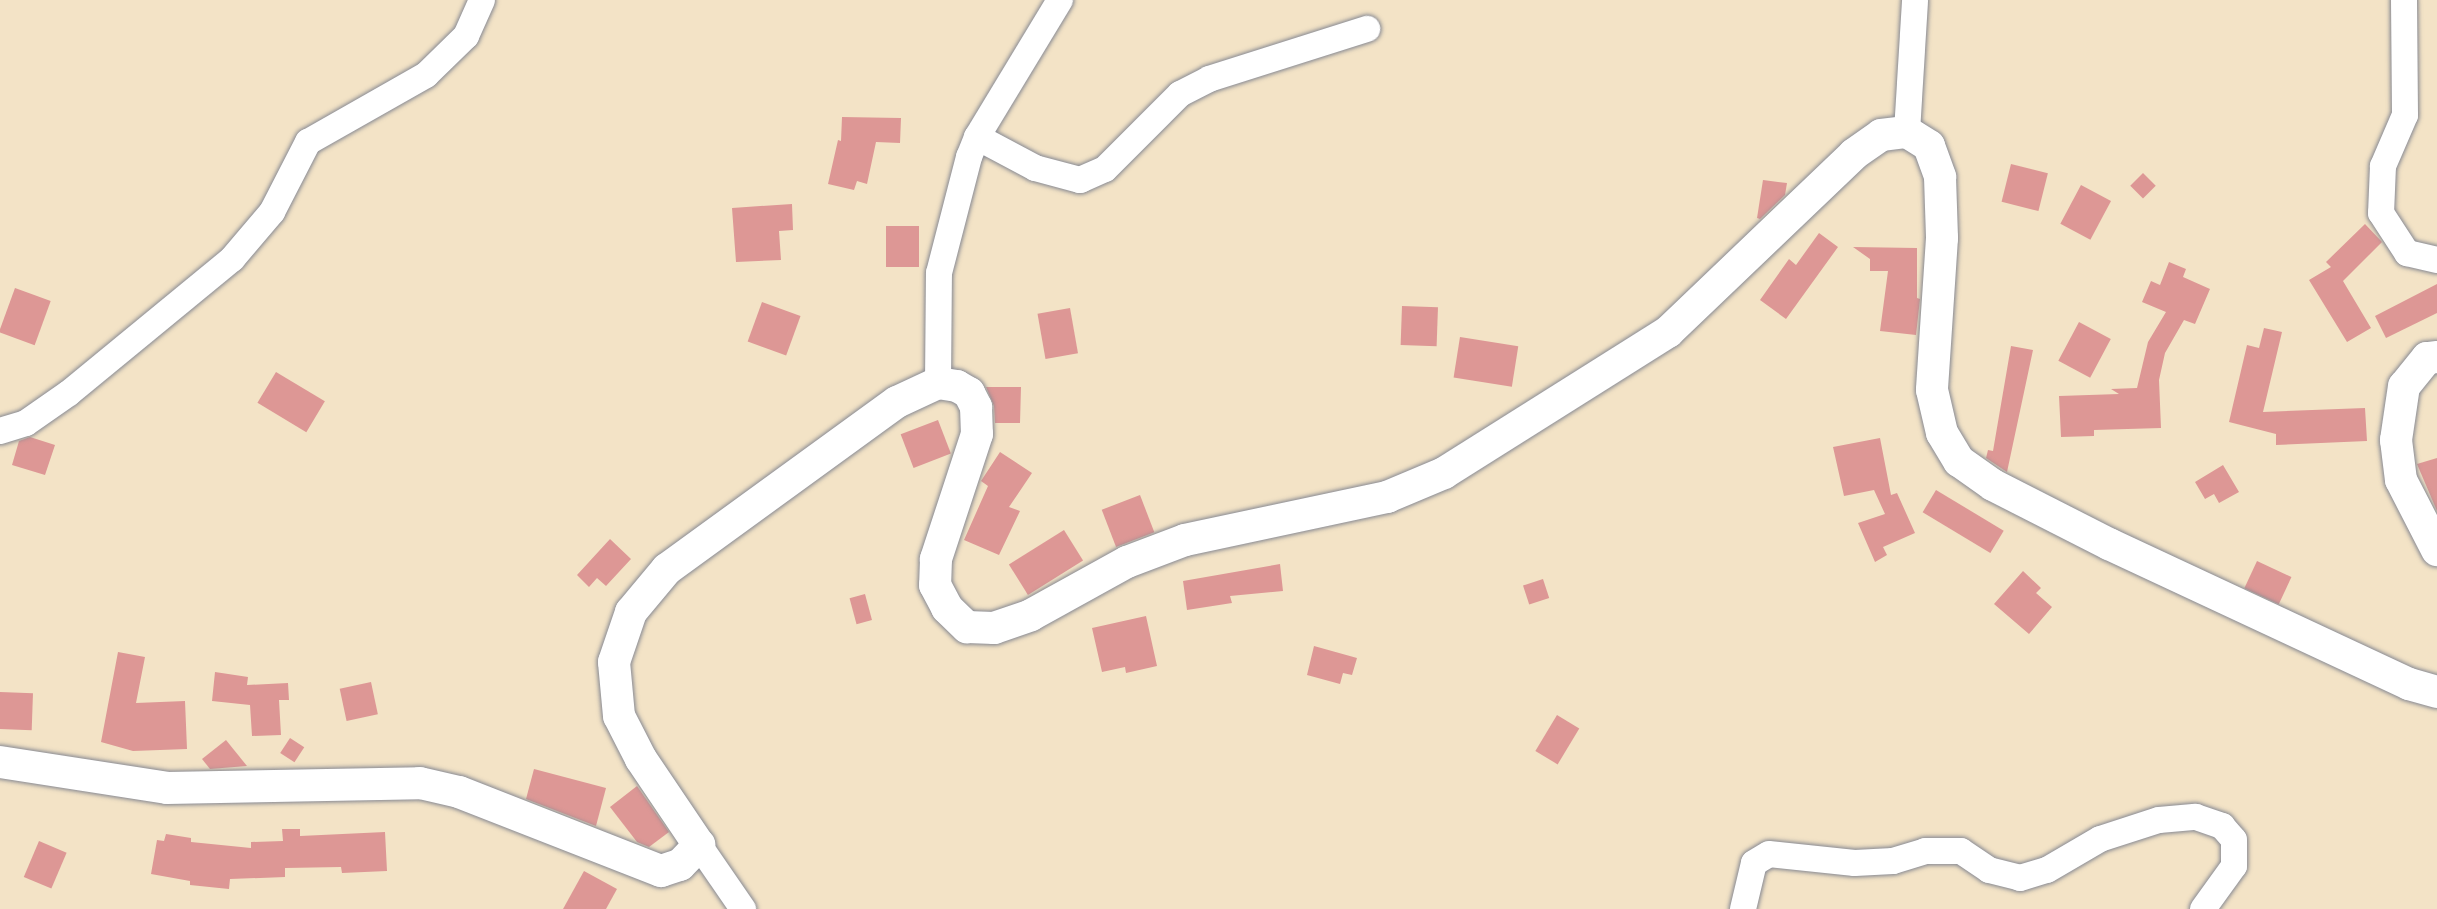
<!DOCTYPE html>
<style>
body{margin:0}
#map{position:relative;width:2437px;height:909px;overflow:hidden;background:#f3e3c6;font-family:"Sorts Mill Goudy",serif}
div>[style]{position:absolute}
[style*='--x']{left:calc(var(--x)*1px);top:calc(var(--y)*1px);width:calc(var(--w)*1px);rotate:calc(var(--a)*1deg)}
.building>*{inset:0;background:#dd9795;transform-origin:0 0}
.roads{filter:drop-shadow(0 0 2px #878992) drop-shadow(0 0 2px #878992)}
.minor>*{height:26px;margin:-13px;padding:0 13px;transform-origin:13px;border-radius:13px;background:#fff}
.major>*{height:32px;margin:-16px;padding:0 16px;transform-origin:16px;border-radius:16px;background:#fff}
span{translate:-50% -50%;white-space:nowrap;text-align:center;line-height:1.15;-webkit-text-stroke:5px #fcf5e5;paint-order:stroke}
</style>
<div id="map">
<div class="building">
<div style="clip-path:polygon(842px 117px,901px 118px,900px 143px,876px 142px,867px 184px,857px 181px,854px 190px,828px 184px,838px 140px,841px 141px)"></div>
<div style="left:2011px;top:164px;width:38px;height:39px;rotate:14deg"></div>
<div style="left:2143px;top:173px;width:18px;height:18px;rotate:45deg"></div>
<div style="clip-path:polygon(1763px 180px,1787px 183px,1785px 195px,1760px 219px,1757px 218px)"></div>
<div style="left:2081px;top:185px;width:34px;height:44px;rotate:28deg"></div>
<div style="clip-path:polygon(792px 204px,793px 230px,779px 231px,781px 260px,736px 262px,732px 208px)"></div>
<div style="clip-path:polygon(2365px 224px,2382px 242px,2343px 281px,2371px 328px,2347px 342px,2309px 280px,2331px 267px,2326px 262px)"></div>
<div style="left:886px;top:226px;width:33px;height:41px"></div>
<div style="clip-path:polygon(1819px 233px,1838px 247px,1786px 319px,1760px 300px,1789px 259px,1796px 265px)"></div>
<div style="clip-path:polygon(1853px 247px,1917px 248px,1917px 298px,1920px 299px,1916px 335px,1880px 331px,1888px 271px,1870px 271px,1870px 259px)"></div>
<div style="clip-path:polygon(2169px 262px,2186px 269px,2183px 277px,2210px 289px,2195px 324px,2184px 320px,2165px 353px,2159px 380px,2161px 428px,2094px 430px,2094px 436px,2061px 437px,2059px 396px,2119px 394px,2111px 389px,2137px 388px,2148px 342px,2166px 312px,2142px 302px,2151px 281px,2160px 285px)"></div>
<div style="clip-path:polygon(2437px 284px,2437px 313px,2386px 338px,2375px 316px)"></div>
<div style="left:15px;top:288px;width:38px;height:47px;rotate:20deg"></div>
<div style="left:762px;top:302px;width:41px;height:42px;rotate:20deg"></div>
<div style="left:1402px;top:306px;width:36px;height:39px;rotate:2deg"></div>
<div style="left:1070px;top:308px;width:46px;height:33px;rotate:80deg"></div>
<div style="left:2079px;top:322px;width:36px;height:44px;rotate:28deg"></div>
<div style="clip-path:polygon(2264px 328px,2282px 332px,2263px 412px,2365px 408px,2367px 441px,2276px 445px,2276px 434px,2229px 422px,2247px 345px,2259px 348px)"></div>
<div style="left:1460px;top:337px;width:59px;height:41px;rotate:9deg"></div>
<div style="clip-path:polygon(2011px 346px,2033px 350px,2007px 472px,1986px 458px,1988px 450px,1993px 451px)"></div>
<div style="left:276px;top:372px;width:57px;height:36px;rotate:31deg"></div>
<div style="clip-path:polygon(986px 387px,1021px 387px,1020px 423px,995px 423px,994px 406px)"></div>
<div style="left:938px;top:420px;width:36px;height:40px;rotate:69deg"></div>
<div style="clip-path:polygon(30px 437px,55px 445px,45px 475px,12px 465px,19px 441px)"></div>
<div style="clip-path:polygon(1880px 438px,1891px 495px,1897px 493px,1915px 533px,1883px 547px,1887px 555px,1875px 562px,1858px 523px,1885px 514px,1874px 490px,1844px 496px,1833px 447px)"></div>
<div style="clip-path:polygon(1000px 452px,1032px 473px,1009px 507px,1020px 511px,999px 555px,964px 540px,988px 486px,981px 481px)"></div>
<div style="clip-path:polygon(2437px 458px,2437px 511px,2417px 464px)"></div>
<div style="clip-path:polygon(2223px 465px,2239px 492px,2219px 503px,2214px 494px,2205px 499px,2195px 482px)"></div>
<div style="left:1936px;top:490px;width:79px;height:26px;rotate:31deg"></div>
<div style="left:1140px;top:495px;width:40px;height:41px;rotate:69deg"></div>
<div style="left:1064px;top:530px;width:36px;height:65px;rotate:58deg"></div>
<div style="clip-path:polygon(610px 539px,631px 559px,606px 586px,597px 578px,589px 587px,577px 575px)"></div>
<div style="left:2257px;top:561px;width:38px;height:30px;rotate:25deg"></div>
<div style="clip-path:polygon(1280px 564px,1283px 591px,1230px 596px,1232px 603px,1187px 610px,1183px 581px)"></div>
<div style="clip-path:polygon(2023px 571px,2041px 588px,2036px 593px,2052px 607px,2029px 634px,1994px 604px)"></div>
<div style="left:1543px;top:579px;width:20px;height:21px;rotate:72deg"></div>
<div style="left:865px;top:594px;width:27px;height:16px;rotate:75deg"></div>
<div style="clip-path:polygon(1146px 616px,1157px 666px,1126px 673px,1125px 667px,1102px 672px,1092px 628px)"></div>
<div style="clip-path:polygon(1314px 646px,1357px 658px,1352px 675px,1343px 673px,1340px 684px,1307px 675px)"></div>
<div style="clip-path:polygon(118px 652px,145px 657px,136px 703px,185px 701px,187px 749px,133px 751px,101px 742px)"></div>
<div style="clip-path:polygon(215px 672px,248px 677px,247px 685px,288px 683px,289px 700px,279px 700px,281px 735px,252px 736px,250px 705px,212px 701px)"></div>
<div style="left:371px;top:682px;width:33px;height:32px;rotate:78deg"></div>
<div style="left:0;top:692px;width:33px;height:37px;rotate:2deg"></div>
<div style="left:1557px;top:715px;width:26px;height:42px;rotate:31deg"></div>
<div style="left:290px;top:738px;width:17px;height:18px;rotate:33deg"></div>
<div style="clip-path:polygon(226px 740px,247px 766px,210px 769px,202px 759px)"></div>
<div style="clip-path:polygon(534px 769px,606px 788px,596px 826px,526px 799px)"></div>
<div style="clip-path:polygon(637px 786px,669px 832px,649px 847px,637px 842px,610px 807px)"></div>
<div style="clip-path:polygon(282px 829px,300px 829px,300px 836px,385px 832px,387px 871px,342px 873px,341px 867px,285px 868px,285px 877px,230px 879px,229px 889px,190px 885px,190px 881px,151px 874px,157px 840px,164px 841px,166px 834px,191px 838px,191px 842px,251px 848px,251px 842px,283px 841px)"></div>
<div style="left:39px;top:841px;width:30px;height:39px;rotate:23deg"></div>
<div style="clip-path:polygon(584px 871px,617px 889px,606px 909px,563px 909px)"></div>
</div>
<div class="roads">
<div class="minor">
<div style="--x:2404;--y:0;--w:115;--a:89.5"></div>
<div style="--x:2405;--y:115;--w:56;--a:113.3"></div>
<div style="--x:2383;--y:166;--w:47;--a:92.4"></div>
<div style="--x:2381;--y:213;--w:48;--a:57"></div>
<div style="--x:2407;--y:253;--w:31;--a:13"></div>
<div style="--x:1907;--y:132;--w:132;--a:-86.5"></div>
<div style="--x:977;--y:137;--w:66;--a:28.1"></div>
<div style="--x:1035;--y:168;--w:47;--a:14.9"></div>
<div style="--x:1080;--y:180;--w:27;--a:-24"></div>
<div style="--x:1105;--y:169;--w:106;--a:-45"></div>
<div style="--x:1180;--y:94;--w:33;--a:-27"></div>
<div style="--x:1209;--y:79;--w:166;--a:-17.6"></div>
<div style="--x:938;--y:383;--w:110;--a:-89.5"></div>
<div style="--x:939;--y:273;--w:120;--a:-75.5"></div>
<div style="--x:969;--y:157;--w:22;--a:-68"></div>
<div style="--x:977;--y:137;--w:160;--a:-58.8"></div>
<div style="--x:0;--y:431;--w:27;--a:-17"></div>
<div style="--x:26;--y:423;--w:52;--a:-34.9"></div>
<div style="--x:69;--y:393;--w:211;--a:-39.4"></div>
<div style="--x:232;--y:259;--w:62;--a:-49.6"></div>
<div style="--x:272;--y:212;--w:79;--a:-62.8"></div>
<div style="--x:308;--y:142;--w:136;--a:-29.6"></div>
<div style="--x:426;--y:75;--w:56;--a:-44.3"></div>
<div style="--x:466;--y:36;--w:39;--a:-66"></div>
<div style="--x:699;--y:845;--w:78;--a:55.5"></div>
<div style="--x:1743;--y:909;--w:47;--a:-76.6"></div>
<div style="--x:1754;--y:863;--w:17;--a:-31"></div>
<div style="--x:1769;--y:854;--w:86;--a:6"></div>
<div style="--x:1855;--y:863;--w:38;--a:-3"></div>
<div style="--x:1893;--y:861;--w:34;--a:-17"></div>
<div style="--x:1925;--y:851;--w:36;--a:0"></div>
<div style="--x:1961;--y:851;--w:34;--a:34"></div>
<div style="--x:1989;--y:870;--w:32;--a:14"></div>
<div style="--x:2020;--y:878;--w:28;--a:-17"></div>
<div style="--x:2047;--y:870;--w:61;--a:-30.3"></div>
<div style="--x:2100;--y:839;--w:62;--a:-17.9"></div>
<div style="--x:2159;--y:820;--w:37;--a:-5"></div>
<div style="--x:2196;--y:817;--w:28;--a:19"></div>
<div style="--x:2222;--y:826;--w:18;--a:49"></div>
<div style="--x:2234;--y:840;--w:26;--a:90"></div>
<div style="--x:2234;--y:866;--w:53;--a:125.8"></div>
</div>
<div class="major">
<div style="--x:2437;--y:357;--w:10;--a:174"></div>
<div style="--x:2427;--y:358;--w:36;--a:129"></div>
<div style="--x:2404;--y:386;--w:55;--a:98.4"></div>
<div style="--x:2396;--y:440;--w:40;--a:82.9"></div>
<div style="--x:2401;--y:480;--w:79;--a:62.8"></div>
<div style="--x:0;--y:762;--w:169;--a:8.8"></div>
<div style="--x:167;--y:788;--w:253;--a:-1.1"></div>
<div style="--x:420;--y:783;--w:40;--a:13"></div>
<div style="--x:459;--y:792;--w:217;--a:21.4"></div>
<div style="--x:661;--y:871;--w:20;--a:-18"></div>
<div style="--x:680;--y:865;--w:28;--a:-46"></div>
<div style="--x:699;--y:845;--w:104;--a:-124"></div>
<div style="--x:641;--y:759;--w:48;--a:-117.1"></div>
<div style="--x:619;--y:716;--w:54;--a:-95.3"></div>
<div style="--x:614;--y:662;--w:53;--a:-71.2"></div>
<div style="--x:631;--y:612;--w:56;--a:-50.1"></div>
<div style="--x:667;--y:569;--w:284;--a:-36"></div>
<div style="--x:897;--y:402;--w:45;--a:-24.9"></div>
<div style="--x:938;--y:383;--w:19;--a:9"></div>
<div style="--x:957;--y:386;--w:14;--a:30"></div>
<div style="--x:969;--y:393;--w:16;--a:63"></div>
<div style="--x:976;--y:407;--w:27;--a:88"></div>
<div style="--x:977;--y:434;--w:132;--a:108.2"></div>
<div style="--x:936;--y:559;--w:26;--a:92"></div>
<div style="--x:935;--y:585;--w:26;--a:62"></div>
<div style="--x:947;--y:608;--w:28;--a:44"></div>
<div style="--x:967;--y:627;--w:27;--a:2"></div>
<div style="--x:994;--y:628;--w:39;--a:-19"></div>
<div style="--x:1031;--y:615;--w:110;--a:-28.9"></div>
<div style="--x:1127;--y:562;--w:62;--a:-20.8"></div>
<div style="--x:1185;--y:540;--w:207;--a:-12"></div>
<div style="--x:1387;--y:497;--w:62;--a:-22.8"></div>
<div style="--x:1444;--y:473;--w:265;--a:-32.2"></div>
<div style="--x:1668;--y:332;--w:257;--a:-43.7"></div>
<div style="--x:1854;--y:154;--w:33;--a:-35"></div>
<div style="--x:1881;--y:135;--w:26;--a:-7"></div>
<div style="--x:1907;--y:132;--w:26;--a:32"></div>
<div style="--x:1929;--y:146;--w:33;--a:70"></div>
<div style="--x:1940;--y:177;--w:61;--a:88.1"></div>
<div style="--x:1942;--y:238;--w:152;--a:93.8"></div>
<div style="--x:1932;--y:390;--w:44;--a:76.9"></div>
<div style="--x:1942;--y:433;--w:33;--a:59"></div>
<div style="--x:1959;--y:461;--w:42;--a:35.2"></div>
<div style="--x:1993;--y:485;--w:130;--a:27"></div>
<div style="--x:2109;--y:544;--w:331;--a:25"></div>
<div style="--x:2409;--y:684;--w:29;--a:16"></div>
</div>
</div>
</div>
